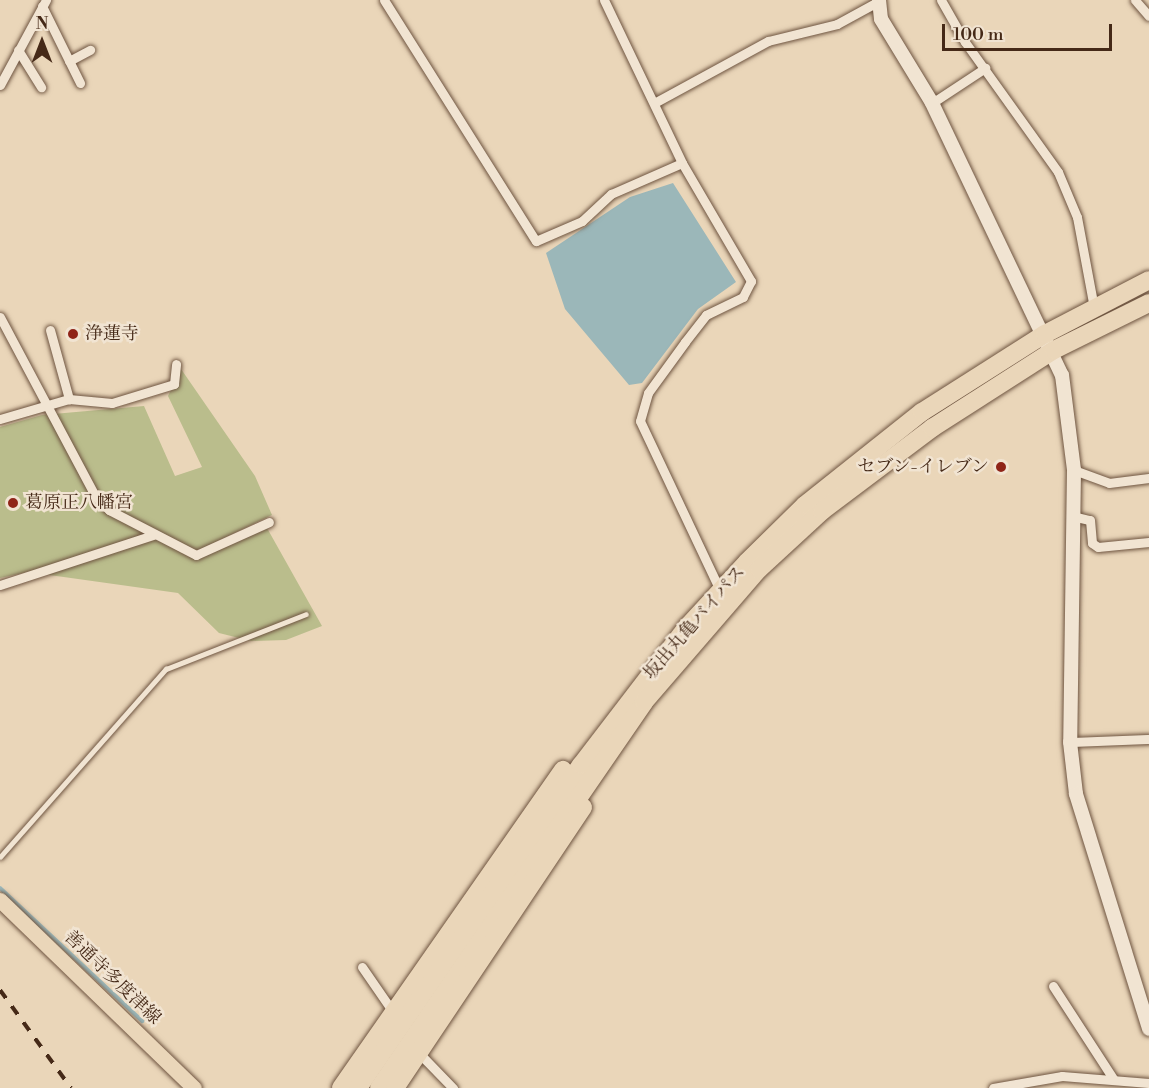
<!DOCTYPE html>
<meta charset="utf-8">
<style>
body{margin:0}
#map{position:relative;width:1149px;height:1088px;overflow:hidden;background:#ead6b9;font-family:"Libre Bodoni","Noto Serif JP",serif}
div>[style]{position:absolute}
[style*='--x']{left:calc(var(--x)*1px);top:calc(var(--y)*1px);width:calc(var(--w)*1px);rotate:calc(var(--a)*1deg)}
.green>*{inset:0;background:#babd8c}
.water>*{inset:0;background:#9bb7b9}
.stream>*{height:4px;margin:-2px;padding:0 2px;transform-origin:2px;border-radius:2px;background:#9bb7b9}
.roads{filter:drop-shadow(0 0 2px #6e5440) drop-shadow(0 0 2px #6e5440)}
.lane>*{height:4.5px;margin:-2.25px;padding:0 2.25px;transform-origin:2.25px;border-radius:2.25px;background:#f1e4d2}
.street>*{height:9px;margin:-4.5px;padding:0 4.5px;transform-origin:4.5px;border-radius:4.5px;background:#f1e4d2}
.secondary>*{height:14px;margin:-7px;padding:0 7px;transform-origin:7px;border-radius:7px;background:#f1e4d2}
.primary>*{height:15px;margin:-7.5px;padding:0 7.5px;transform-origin:7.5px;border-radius:7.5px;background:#ead6b9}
.highway>*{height:18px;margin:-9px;padding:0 9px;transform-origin:9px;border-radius:9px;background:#ead6b9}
.rail>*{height:4px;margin-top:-2px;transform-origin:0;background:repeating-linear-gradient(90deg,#452917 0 10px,transparent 0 20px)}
.dots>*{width:16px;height:16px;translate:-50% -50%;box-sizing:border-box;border:3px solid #f1e4d2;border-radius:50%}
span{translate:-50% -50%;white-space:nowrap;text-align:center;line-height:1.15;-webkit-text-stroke:5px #f1e4d2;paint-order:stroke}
.poi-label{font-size:18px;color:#452917}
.left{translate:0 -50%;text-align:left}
.right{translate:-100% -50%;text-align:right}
.street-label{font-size:18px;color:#452917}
.north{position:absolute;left:12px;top:12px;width:60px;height:60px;-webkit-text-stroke:4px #f1e4d2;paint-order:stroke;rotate:0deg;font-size:16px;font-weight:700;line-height:24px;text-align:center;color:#452917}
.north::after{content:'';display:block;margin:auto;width:21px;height:27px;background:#452917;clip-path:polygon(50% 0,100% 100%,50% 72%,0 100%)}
.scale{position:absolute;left:942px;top:24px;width:170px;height:27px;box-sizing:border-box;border:3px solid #452917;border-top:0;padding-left:8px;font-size:18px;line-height:21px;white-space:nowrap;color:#452917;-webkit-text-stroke:4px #f1e4d2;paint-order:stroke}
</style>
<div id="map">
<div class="green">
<div style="clip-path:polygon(181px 369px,255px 476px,272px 515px,203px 548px,267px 528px,322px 626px,286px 640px,251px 641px,219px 633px,178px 593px,28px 572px,0 578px,0 427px,42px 415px,144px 406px,175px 476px,202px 467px,168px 396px)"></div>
</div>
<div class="water">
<div style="clip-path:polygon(673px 183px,736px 282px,698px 309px,642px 383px,629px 385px,565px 309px,546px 253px,630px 197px)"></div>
</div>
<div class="stream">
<div style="--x:0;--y:888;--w:195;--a:43.1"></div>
</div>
<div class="roads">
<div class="lane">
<div style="--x:0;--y:857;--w:251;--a:-48.6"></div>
<div style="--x:166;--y:669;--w:150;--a:-21.4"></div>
</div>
<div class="street">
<div style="--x:384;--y:0;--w:285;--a:57.8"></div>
<div style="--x:536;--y:241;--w:50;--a:-23.5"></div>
<div style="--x:582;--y:221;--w:40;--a:-43"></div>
<div style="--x:611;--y:194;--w:77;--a:-23.6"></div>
<div style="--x:604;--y:0;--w:181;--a:64.4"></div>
<div style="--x:682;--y:163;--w:137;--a:59.7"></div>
<div style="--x:751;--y:281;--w:18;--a:117"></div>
<div style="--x:743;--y:297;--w:41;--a:154.1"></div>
<div style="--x:706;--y:315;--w:34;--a:128"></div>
<div style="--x:685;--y:342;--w:63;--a:126"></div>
<div style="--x:648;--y:393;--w:29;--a:106"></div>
<div style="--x:640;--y:421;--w:187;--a:64.7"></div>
<div style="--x:941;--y:0;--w:48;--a:60.3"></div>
<div style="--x:965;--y:42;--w:160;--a:54.4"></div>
<div style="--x:1058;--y:172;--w:49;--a:67.1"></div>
<div style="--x:1077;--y:217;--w:93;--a:79.4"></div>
<div style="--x:1135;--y:0;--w:21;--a:49"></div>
<div style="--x:42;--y:6;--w:86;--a:63.7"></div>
<div style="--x:18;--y:50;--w:44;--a:58.1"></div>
<div style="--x:69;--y:61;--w:24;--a:-28"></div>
<div style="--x:0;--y:85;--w:97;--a:-61.6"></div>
<div style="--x:656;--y:102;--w:128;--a:-28.6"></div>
<div style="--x:768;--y:41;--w:71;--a:-13.8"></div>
<div style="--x:837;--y:24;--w:48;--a:-28.7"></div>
<div style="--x:932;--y:103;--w:64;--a:-33.4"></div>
<div style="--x:0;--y:317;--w:203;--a:62"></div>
<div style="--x:95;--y:496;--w:20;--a:45"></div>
<div style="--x:109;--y:510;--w:98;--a:27.3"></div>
<div style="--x:196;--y:555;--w:80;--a:-24.3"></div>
<div style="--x:50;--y:330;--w:72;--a:74.6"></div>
<div style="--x:0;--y:419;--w:72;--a:-16.2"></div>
<div style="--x:69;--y:399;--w:43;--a:5.3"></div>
<div style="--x:112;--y:403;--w:65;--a:-17"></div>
<div style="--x:174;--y:384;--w:20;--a:-84"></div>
<div style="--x:1074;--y:470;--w:37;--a:20"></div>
<div style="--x:1109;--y:483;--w:40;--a:-7.1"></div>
<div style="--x:1072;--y:516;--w:18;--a:13"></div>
<div style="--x:1090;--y:520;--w:23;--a:85"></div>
<div style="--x:1092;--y:543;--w:7;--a:34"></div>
<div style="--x:1098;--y:547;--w:51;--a:-5.6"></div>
<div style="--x:0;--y:585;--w:161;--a:-18.1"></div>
<div style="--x:1070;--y:742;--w:79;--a:-2.2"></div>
<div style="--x:362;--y:967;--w:55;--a:55.4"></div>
<div style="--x:1053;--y:986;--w:112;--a:57"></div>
<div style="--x:417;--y:1051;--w:52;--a:45.8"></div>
<div style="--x:993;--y:1088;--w:70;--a:-9.9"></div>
<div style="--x:1062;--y:1076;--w:87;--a:4.6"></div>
</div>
<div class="secondary">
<div style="--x:879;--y:0;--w:19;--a:84"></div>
<div style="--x:881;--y:19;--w:98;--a:58.7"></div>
<div style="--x:932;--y:103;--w:301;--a:64.5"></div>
<div style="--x:1062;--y:375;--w:96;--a:82.8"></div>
<div style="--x:1074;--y:470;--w:272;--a:90.8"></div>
<div style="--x:1070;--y:742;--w:52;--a:83.4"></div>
<div style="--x:1076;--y:794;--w:246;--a:72.7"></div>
</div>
<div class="primary">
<div style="--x:0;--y:900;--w:270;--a:44.1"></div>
</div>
<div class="highway">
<div style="--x:341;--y:1088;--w:388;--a:-55.1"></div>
<div style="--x:358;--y:1088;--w:393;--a:-55.4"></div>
<div style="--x:581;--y:765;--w:174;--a:-52.5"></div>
<div style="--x:687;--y:627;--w:88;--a:-47.3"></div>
<div style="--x:747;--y:562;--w:81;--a:-44.5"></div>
<div style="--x:805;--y:505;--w:149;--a:-38.5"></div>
<div style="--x:922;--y:412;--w:146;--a:-32.4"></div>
<div style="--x:1045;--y:334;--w:117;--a:-27.4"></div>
<div style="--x:379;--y:1088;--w:468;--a:-55.5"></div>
<div style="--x:644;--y:702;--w:176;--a:-49.2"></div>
<div style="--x:759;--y:569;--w:86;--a:-42.6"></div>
<div style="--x:822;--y:511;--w:138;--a:-37"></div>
<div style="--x:932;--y:428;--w:145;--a:-32.6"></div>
<div style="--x:1054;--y:350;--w:106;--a:-26.3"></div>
<div style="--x:395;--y:1088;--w:338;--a:-56.2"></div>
</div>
</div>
<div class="rail">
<div style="--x:0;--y:990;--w:121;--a:54.1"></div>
</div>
<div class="dots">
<div style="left:73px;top:334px;background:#8f2418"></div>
<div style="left:1001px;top:467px;background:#8f2418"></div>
<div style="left:13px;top:503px;background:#8f2418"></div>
</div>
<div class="poi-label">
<span class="left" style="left:85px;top:334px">浄蓮寺</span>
<span class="right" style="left:989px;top:467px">セブン-イレブン</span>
<span class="left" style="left:25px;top:503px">葛原正八幡宮</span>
</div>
<div class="street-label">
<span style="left:695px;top:623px;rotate:-49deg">坂出丸亀バイパス</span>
<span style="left:112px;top:978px;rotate:44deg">善通寺多度津線</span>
</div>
<div class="north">N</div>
<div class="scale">100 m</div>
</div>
